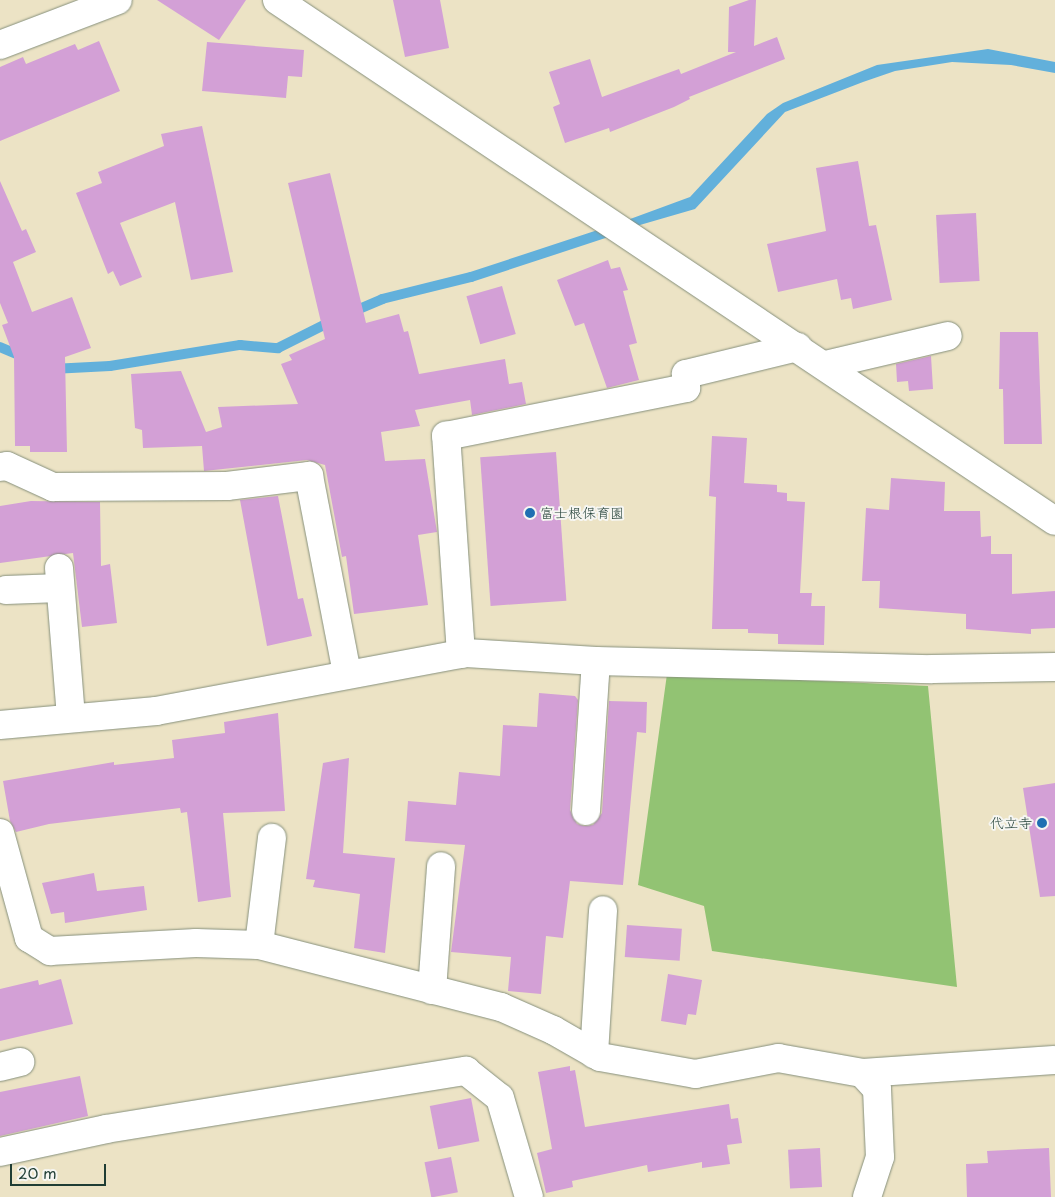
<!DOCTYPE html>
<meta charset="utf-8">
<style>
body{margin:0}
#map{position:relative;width:1055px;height:1197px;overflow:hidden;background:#ece3c5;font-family:"Playpen Sans","Klee One",sans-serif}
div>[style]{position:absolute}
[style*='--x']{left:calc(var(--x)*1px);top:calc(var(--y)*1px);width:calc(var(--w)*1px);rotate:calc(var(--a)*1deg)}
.green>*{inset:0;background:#92c373}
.water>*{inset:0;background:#62b0db}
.stream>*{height:10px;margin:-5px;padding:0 5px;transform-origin:5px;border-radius:5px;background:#62b0db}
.building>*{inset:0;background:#d3a0d6;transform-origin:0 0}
.roads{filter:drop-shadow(0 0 1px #86907c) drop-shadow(0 0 1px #86907c)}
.minor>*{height:28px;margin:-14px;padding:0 14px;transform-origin:14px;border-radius:14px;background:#fff}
.dots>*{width:14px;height:14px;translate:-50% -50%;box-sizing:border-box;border:2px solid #f6f6f2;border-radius:50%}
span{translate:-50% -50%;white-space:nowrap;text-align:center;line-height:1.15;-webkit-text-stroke:4px #f6f6f2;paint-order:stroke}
.poi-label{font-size:14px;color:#1f3d34}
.left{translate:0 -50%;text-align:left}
.right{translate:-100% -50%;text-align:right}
.scale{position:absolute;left:10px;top:1164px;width:96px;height:22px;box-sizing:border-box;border:2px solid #1f3d34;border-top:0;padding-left:6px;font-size:15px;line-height:18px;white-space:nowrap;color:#1f3d34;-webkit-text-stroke:4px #f6f6f2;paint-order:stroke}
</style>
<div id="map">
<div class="green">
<div style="clip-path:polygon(667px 674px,928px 686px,957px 987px,712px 951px,704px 906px,638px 885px)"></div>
</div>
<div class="water">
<div style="clip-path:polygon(988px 49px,1055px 62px,1055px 73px,1011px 65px,952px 62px,895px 71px,863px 82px,785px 112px,695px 209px,633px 227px,622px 222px,690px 197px,767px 114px,783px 103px,877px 65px)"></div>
</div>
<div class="stream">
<div style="--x:352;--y:312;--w:33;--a:-23"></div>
<div style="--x:382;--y:299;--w:92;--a:-13.9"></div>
<div style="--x:471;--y:277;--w:151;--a:-18.2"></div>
<div style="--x:0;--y:347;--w:26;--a:23"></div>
<div style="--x:52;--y:369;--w:58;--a:-3"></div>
<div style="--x:110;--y:366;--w:132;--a:-9.2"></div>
<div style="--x:240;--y:345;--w:38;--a:5"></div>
<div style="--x:278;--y:348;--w:63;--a:-26.6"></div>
</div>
<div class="building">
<div style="clip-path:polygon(157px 0,246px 0,219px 40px)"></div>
<div style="clip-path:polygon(393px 0,440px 0,449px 48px,405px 57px)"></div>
<div style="clip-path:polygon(749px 0,756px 0,754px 46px,777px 37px,785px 59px,689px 97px,690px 99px,674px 107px,610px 132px,609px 128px,565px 143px,553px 107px,560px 104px,549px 72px,590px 59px,602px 97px,679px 69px,681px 74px,736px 52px,728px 52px,729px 7px)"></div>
<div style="clip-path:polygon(99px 41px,120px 91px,0 141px,0 67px,23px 57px,26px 64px,75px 44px,78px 50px)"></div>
<div style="clip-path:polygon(207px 42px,304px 50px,302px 77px,288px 76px,286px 98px,202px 91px)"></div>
<div style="clip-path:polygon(202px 126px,233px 272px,191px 280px,175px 202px,120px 223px,142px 277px,120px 286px,113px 271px,108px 274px,76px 193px,102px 183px,98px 172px,164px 146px,161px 134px)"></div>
<div style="clip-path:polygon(858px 161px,869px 226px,876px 225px,892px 300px,853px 309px,851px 298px,841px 300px,837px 279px,778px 292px,767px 244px,826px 231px,816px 168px)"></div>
<div style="clip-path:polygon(330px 173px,366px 323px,399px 314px,404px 332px,408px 331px,419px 374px,505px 359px,509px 384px,522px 382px,526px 404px,472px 415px,470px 400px,415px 410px,420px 426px,381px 432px,385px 461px,425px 459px,437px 532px,418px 535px,428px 605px,354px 614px,346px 556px,342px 557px,325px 465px,307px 460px,204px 471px,202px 446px,143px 448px,142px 430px,135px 428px,131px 374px,181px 371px,206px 432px,222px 427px,218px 407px,298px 404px,281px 364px,292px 360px,289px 355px,325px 339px,288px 183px)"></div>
<div style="clip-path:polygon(0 181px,22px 231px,26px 229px,36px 252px,13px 262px,32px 312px,72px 297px,91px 348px,65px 357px,67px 452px,30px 452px,30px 446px,15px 446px,14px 357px,2px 325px,8px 323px,0 303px)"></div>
<div style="left:976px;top:213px;width:68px;height:40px;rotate:87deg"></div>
<div style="clip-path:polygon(608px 260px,611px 269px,620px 267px,628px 290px,623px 291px,637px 343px,629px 345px,639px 380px,607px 388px,584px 323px,575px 326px,557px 280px)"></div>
<div style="left:502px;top:286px;width:50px;height:37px;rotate:74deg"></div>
<div style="clip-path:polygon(1000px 332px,1038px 332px,1042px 444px,1004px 444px,1003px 389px,999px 389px)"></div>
<div style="clip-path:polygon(931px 356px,933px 389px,909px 391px,908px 381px,897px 382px,896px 364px)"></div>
<div style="clip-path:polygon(712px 436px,747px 438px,744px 483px,777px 485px,777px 492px,787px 493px,787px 501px,805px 502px,800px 593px,812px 593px,811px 606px,825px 606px,824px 645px,778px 644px,778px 634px,748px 633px,748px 629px,712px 629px,716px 497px,709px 496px)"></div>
<div style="left:556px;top:452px;width:149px;height:76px;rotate:86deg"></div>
<div style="clip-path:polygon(891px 478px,945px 482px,944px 511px,980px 511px,981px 537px,991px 536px,991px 554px,1012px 554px,1012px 594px,1055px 591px,1055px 628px,1031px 629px,1031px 634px,966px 629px,966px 614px,879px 608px,880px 581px,862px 581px,866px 508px,889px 510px)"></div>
<div style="clip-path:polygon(278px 496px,298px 599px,303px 598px,312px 636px,267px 646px,240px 500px)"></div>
<div style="clip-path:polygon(31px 501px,100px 502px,101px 566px,110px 564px,117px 623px,82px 627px,73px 553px,0 563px,0 506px)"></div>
<div style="clip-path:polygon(539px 693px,575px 696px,578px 700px,570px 810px,577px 824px,584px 826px,593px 825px,602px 813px,609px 701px,647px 702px,646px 733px,637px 732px,623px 885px,570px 881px,563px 938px,546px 936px,541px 994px,508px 991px,511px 957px,451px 952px,465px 845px,405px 841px,408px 801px,456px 805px,459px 772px,500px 776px,503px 725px,537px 727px)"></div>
<div style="clip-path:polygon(278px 713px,285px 811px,223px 813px,231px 897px,198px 902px,187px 812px,181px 813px,180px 808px,49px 824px,16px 832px,10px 821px,3px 781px,114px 762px,114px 765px,174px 758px,172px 740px,225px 733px,224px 722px)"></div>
<div style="clip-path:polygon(349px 758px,343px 853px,395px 858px,385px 953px,354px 948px,360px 894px,313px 887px,315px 880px,306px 879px,323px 763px)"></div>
<div style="clip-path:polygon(1055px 783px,1055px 896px,1040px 897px,1023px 788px)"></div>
<div style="clip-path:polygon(94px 873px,97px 891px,144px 886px,147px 910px,65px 923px,64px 912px,51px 914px,42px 883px)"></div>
<div style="left:627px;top:925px;width:55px;height:32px;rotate:4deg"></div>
<div style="clip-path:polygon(668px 974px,702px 980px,696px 1015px,688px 1014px,686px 1025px,661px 1021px)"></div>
<div style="clip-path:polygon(61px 979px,73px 1024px,0 1041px,0 989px,38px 980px,39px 985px)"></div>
<div style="clip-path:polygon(570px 1066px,570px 1071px,575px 1070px,585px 1127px,729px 1104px,731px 1119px,738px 1118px,742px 1143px,727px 1145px,730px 1164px,702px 1168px,702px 1162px,648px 1172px,647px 1165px,572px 1181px,573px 1187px,546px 1193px,537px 1153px,552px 1149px,538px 1072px)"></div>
<div style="clip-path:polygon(80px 1076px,88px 1116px,0 1136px,0 1092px)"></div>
<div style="left:471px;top:1098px;width:44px;height:42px;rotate:79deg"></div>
<div style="left:820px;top:1148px;width:39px;height:32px;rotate:87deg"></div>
<div style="clip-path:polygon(1049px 1148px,1051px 1197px,967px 1197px,966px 1164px,988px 1163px,987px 1151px)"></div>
<div style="left:451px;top:1157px;width:36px;height:27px;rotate:79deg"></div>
</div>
<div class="roads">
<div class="minor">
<div style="--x:277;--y:0;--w:936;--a:33.81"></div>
<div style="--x:0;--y:45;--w:126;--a:-20.9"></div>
<div style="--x:825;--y:365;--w:126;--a:-13.3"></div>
<div style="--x:0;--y:467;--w:7;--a:-8"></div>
<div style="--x:7;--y:466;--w:51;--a:24.5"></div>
<div style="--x:53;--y:487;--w:174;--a:-0.3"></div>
<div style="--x:227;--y:486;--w:83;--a:-7"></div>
<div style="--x:309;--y:476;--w:202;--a:79.1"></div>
<div style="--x:59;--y:568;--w:150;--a:85.4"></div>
<div style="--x:6;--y:590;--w:54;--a:-2.1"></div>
<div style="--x:461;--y:654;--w:219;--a:-93.9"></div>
<div style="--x:446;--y:436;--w:245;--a:-11.3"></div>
<div style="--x:686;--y:388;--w:14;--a:-90"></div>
<div style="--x:686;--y:374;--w:115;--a:-13.6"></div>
<div style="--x:0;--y:725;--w:157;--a:-5.1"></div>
<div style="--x:156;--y:711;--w:315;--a:-10.6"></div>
<div style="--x:466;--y:653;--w:130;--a:3.5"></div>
<div style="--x:596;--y:661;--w:336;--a:1.4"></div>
<div style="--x:932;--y:669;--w:123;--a:-0.9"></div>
<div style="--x:586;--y:811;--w:150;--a:-86.2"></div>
<div style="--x:0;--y:833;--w:109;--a:74.6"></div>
<div style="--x:29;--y:938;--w:25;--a:32"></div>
<div style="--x:50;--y:951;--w:146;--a:-3.1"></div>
<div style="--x:196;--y:943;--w:63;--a:1.8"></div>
<div style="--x:259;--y:945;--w:250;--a:14.4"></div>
<div style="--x:501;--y:1007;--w:57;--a:23.9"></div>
<div style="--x:553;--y:1030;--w:54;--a:29.9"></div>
<div style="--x:600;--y:1057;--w:97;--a:10.1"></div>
<div style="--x:695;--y:1074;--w:85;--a:-10.9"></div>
<div style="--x:778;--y:1058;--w:85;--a:10.1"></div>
<div style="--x:862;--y:1073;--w:22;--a:47"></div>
<div style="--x:877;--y:1089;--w:68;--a:87.5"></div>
<div style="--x:880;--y:1157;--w:42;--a:108"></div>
<div style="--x:259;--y:945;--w:108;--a:-83.1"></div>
<div style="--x:432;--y:990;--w:124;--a:-85.8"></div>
<div style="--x:594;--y:1054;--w:144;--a:-86.4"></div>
<div style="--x:0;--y:1067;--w:21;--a:-14"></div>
<div style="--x:862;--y:1073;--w:193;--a:-3.9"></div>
<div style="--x:0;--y:1152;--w:108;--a:-12.2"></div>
<div style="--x:106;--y:1129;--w:365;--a:-9.2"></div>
<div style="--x:466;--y:1071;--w:43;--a:38.5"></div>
<div style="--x:500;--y:1098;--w:103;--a:73.7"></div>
</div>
</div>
<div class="dots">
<div style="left:530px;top:513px;background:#1f6fb2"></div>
<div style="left:1042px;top:823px;background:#1f6fb2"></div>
</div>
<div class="poi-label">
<span class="left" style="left:540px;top:513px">富士根保育園</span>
<span class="right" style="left:1032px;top:823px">代立寺</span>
</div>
<div class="scale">20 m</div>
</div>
